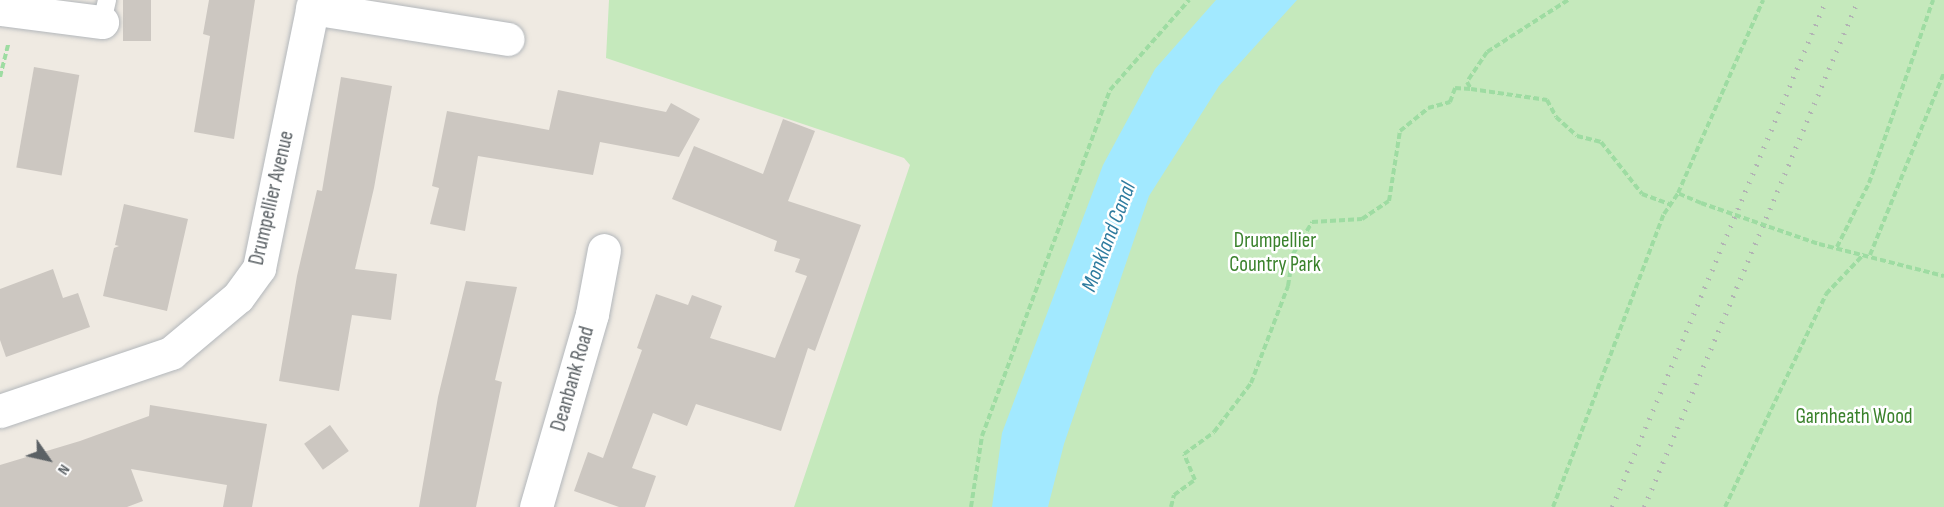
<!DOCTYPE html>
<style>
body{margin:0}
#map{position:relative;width:1944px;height:507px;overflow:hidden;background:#efeae2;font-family:"Sofia Sans Condensed",sans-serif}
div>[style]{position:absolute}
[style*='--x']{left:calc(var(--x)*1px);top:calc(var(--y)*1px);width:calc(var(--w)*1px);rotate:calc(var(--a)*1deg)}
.green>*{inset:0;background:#c5e9bc}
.water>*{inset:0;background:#a2e9ff}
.building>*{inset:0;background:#ccc7c1;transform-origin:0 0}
.path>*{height:4px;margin-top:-2px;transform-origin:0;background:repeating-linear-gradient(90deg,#9edca2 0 6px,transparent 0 9px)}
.roads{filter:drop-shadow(0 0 2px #b3b7bb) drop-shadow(0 0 2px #b3b7bb)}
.lane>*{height:18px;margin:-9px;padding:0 9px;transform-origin:9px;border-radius:9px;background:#fff}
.street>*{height:33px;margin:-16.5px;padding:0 16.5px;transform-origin:16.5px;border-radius:16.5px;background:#fff}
.rail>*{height:4.5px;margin-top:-2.25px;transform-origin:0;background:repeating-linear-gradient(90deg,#b2b3b4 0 1.5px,transparent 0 9.5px)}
.path-bridge>*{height:4px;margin-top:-2px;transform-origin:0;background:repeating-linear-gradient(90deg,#9edca2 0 6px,transparent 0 9px)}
span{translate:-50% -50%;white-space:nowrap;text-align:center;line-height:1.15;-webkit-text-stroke:5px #fff;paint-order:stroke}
.street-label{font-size:21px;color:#5b6165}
.park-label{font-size:21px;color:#3a822c}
.water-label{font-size:22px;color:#2f7c9f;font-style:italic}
.north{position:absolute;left:18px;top:429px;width:60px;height:60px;-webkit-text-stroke:4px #fff;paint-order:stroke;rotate:124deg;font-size:16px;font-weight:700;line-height:24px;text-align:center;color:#5b6165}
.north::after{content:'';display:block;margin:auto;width:21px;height:27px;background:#5b6165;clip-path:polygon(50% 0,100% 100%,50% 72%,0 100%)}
</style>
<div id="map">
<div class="green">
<div style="clip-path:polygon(609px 0,1944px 0,1944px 507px,794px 507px,910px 165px,904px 158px,606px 58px)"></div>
</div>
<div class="water">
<div style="clip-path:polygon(1216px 0,1297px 0,1219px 86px,1149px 196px,1064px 444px,1048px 507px,992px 507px,1002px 433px,1103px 165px,1155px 69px)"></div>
</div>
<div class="building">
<div style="left:123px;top:0;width:28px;height:41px"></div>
<div style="clip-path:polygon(209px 0,255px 0,234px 139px,194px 132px,210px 36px,203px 34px)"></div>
<div style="left:34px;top:67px;width:46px;height:102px;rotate:10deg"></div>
<div style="clip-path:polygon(341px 77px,392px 86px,374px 188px,355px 269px,397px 274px,391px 320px,352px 315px,339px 391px,279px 381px,297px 276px,317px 190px,322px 191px)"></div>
<div style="clip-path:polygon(558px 90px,666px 112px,671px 103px,700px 119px,679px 157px,600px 142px,593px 175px,478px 156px,465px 231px,430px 224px,439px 188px,432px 186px,447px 111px,549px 130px)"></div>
<div style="clip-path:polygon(783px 119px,815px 131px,788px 201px,861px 225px,815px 351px,808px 348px,781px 431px,696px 404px,687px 426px,653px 413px,632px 468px,656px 476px,645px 507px,619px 507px,574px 491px,588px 452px,603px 458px,642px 350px,637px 348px,656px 294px,688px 305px,692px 295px,722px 306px,710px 338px,775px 358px,807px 276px,795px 272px,800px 259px,774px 251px,777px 241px,672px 199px,694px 146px,763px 174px)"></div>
<div style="clip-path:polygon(124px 204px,188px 219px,167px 311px,103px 296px,114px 248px,119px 246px,115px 245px)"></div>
<div style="clip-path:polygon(53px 269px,63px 298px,78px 293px,90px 327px,6px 357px,0 340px,0 289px)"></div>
<div style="clip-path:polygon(466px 281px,517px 287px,495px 380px,502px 382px,476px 507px,419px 507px,438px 397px)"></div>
<div style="clip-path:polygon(150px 405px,267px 424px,252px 507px,223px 507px,227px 485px,131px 469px,143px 501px,127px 507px,0 507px,0 465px,80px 441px,149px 416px)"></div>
<div style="left:330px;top:425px;width:32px;height:32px;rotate:54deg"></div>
</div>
<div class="path">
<div style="--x:1568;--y:0;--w:96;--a:147.3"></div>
<div style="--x:1487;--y:52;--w:36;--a:124"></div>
<div style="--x:1467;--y:82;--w:8;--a:60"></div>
<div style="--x:1471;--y:89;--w:77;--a:8.2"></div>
<div style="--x:1547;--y:100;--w:19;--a:62"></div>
<div style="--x:1556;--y:117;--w:28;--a:42"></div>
<div style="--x:1577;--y:136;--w:25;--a:14"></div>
<div style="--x:1601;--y:142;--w:66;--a:51.7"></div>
<div style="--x:1642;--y:194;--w:30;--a:20"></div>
<div style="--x:0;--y:77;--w:34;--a:-76"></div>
<div style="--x:1701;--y:203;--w:25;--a:-157"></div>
<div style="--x:1678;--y:193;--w:211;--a:-66.2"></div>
<div style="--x:1819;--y:244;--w:129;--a:14.4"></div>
<div style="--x:1837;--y:247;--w:72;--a:-63.4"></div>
<div style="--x:1869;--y:183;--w:194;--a:-70.7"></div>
<div style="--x:1870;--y:255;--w:196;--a:-67.9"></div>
<div style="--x:971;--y:507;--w:72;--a:-81.2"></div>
<div style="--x:982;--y:436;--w:369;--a:-69.7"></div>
<div style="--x:1110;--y:90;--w:120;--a:-48.7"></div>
<div style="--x:1171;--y:507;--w:12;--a:-76"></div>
<div style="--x:1174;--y:495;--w:26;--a:-36"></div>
<div style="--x:1195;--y:480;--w:28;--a:-113"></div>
<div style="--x:1184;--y:454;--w:37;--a:-36"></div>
<div style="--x:1214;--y:432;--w:61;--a:-52.9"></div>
<div style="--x:1251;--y:383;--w:104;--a:-69.1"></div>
<div style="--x:1288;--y:286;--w:32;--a:-81"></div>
<div style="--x:1293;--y:254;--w:37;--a:-59"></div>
<div style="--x:1312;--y:222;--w:50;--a:-3.4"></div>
<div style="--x:1362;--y:219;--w:32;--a:-34"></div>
<div style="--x:1389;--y:201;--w:71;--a:-81.1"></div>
<div style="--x:1400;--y:131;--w:36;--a:-39"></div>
<div style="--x:1428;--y:108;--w:23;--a:-15"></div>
<div style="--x:1450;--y:102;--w:15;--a:-70"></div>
<div style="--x:1455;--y:88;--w:16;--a:4"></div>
<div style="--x:1553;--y:507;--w:313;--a:-69.3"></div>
<div style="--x:1664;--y:214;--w:25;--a:-56"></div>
<div style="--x:1725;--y:507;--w:236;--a:-64.6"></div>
<div style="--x:1826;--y:294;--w:55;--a:-46.5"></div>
</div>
<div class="roads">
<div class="lane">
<div style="--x:102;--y:22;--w:23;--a:-77"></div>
</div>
<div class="street">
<div style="--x:312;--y:8;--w:198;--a:9"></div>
<div style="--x:0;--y:9;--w:103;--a:7.3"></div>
<div style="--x:0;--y:411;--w:181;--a:-18.7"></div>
<div style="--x:171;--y:353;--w:87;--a:-39.9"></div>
<div style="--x:238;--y:297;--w:36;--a:-54"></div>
<div style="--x:259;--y:268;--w:274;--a:-78.4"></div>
<div style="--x:536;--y:507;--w:201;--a:-73.8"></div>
<div style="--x:592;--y:314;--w:65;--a:-79.4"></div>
</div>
</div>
<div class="rail">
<div style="--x:1612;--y:507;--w:550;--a:-67.12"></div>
<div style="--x:1644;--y:507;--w:550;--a:-67.12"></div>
</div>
<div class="path-bridge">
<div style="--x:1701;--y:203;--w:125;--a:19.2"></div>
</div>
<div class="street-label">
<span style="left:272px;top:198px;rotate:-77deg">Drumpellier Avenue</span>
<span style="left:573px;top:379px;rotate:-74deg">Deanbank Road</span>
</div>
<div class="park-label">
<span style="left:1275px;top:253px">Drumpellier<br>Country Park</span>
<span style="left:1854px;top:417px">Garnheath Wood</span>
</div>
<div class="water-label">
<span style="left:1109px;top:237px;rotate:-69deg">Monkland Canal</span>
</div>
<div class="north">N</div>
</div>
